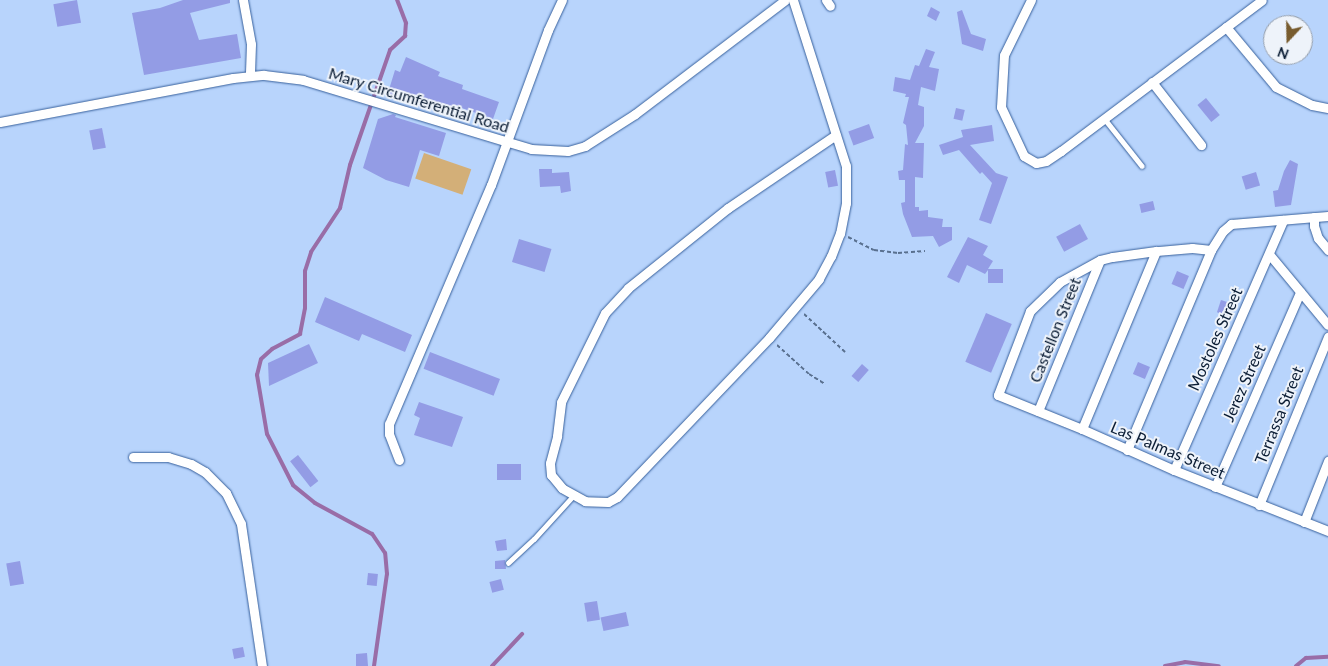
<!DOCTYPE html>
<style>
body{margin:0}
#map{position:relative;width:1328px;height:666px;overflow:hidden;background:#b8d4fc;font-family:Lato,sans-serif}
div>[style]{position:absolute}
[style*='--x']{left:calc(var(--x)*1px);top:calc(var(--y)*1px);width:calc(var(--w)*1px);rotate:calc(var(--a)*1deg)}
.green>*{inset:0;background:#d3af78;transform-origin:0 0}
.stream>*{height:4px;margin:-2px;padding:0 2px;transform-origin:2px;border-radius:2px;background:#996da7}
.building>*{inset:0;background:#939ce5;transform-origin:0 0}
.path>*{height:2px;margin-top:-1px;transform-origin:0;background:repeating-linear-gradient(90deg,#59708f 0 4px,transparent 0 6.5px)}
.roads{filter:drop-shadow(0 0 1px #37609c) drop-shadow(0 0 1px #37609c)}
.service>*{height:4.5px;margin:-2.25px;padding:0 2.25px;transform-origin:2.25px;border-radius:2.25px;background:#fff}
.minor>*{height:9px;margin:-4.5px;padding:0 4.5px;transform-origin:4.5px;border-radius:4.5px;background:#fff}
span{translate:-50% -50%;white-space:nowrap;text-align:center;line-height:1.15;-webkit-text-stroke:4px #eef3fa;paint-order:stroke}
.street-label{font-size:16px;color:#0a1c34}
.north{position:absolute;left:1263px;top:15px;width:50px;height:50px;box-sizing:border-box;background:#eef3fa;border:1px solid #939dab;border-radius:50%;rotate:201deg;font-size:14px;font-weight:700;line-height:20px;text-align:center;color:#0a1c34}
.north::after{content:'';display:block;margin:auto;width:18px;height:22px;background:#785c2f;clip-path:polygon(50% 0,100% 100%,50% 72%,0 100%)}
</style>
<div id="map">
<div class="green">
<div style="left:424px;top:153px;width:50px;height:27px;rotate:19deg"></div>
</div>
<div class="stream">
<div style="--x:374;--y:666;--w:93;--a:-82"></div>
<div style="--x:387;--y:574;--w:21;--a:-95"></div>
<div style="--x:385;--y:553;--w:23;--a:-124"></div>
<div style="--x:372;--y:534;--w:65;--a:-151.5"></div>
<div style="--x:315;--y:503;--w:28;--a:-141"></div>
<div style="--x:293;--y:485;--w:57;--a:-117"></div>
<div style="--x:267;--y:434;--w:60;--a:-99.6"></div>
<div style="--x:257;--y:375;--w:16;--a:-76"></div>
<div style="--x:261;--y:359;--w:15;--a:-42"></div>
<div style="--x:272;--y:349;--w:32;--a:-28"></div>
<div style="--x:300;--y:334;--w:26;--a:-79"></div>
<div style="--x:305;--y:308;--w:37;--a:-90"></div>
<div style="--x:305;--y:271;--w:20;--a:-72"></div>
<div style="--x:311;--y:252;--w:53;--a:-56.6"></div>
<div style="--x:340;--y:208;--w:44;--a:-76.9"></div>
<div style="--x:350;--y:165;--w:122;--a:-70.8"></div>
<div style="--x:390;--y:50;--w:21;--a:-43"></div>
<div style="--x:405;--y:36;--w:13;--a:-86"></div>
<div style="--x:406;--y:23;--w:25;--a:-111"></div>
<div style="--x:492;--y:666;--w:44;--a:-46.8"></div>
<div style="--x:1165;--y:666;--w:20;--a:-11"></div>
<div style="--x:1185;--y:662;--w:34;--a:7"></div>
<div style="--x:1296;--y:666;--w:13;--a:-39"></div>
<div style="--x:1306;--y:658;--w:22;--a:-3"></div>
</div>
<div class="building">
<div style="left:77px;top:0;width:23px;height:24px;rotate:80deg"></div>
<div style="clip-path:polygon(183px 0,230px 0,230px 3px,190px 13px,199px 40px,237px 34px,241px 58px,144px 75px,132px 13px,160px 8px)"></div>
<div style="clip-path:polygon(931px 7px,940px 12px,936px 21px,927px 16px)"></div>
<div style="clip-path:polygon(962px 10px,971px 34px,986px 39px,983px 51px,962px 44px,957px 12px)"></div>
<div style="clip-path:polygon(926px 49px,935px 52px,929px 67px,939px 69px,935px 91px,921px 87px,918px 105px,924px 107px,924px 126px,915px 143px,924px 143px,923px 178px,915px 177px,915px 207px,919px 207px,919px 211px,928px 210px,928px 217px,943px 219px,942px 227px,952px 227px,952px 240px,939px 247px,933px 236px,912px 237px,903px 214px,901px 203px,905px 202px,905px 180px,899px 180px,898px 171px,903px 170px,905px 144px,908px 145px,906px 125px,903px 123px,909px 97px,905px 97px,906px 94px,893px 91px,895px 77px,910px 80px,915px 65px,919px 66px)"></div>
<div style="clip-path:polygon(406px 57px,440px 72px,438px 76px,463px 85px,462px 89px,499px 102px,493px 119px,456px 106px,454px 112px,428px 102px,426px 109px,387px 96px,395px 70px,400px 72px)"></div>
<div style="left:1206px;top:98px;width:22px;height:11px;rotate:51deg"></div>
<div style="left:956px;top:108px;width:9px;height:11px;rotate:13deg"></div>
<div style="clip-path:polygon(393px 114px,396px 115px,395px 117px,446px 133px,439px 156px,420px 150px,409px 187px,386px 180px,363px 168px,378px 119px)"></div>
<div style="left:869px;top:124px;width:15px;height:22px;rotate:70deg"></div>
<div style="clip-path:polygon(992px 125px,994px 141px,970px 145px,996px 173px,1008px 177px,991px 224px,979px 220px,992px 183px,982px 172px,980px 174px,959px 150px,943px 155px,939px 145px,963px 137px,961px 130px)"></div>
<div style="left:102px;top:128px;width:20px;height:13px;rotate:79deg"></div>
<div style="clip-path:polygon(1290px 160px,1298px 164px,1291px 205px,1275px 207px,1273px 191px,1278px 190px,1284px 171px)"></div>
<div style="clip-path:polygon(539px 169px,552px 169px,552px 173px,569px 172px,571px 191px,561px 193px,560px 186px,540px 187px)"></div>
<div style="left:835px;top:170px;width:16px;height:10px;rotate:79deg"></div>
<div style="left:1256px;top:172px;width:14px;height:15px;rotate:73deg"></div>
<div style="left:1153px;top:201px;width:9px;height:14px;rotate:77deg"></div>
<div style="left:1080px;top:224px;width:17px;height:27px;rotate:62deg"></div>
<div style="clip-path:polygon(968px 237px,988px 246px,983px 255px,993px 261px,988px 269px,1003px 269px,1003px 283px,988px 283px,988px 270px,985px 274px,967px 265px,959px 283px,947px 277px)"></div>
<div style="left:519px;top:239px;width:34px;height:24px;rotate:17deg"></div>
<div style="left:1177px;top:271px;width:13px;height:14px;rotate:23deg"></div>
<div style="clip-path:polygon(325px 297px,412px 335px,405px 352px,362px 334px,359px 341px,315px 322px)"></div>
<div style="left:1221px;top:300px;width:13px;height:13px;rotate:18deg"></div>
<div style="left:986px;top:313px;width:28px;height:53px;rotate:23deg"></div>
<div style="clip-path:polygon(309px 344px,318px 363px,269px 386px,268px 363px)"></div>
<div style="left:430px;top:352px;width:75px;height:18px;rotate:21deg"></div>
<div style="left:1138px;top:362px;width:13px;height:13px;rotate:23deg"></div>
<div style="left:862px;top:364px;width:9px;height:16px;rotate:41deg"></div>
<div style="clip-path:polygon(419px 402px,463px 417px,452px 447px,414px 435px,420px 418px,414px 415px)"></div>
<div style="left:298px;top:455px;width:33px;height:10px;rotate:52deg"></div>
<div style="left:497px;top:464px;width:24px;height:16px"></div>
<div style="clip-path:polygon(506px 539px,507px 550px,497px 551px,495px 541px)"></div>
<div style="clip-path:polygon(505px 560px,506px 569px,495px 569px,495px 561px)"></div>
<div style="left:20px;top:561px;width:23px;height:14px;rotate:80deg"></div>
<div style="left:368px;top:573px;width:10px;height:12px;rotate:6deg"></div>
<div style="left:501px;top:579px;width:11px;height:12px;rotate:75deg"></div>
<div style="left:597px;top:601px;width:19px;height:13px;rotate:81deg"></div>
<div style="left:626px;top:612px;width:14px;height:26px;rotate:78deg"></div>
<div style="left:243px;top:647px;width:10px;height:11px;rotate:79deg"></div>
<div style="clip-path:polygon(367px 653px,368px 666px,356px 666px,356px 654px)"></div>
</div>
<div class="path">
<div style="--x:848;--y:237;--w:29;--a:27"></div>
<div style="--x:874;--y:250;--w:24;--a:7"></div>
<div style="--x:898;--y:253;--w:27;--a:-4"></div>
<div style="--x:804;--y:314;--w:56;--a:42.8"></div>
<div style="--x:777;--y:345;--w:43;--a:42.2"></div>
<div style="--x:809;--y:374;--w:19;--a:32"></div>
</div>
<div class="roads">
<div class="service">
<div style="--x:1104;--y:118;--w:61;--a:51.6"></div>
<div style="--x:508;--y:563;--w:35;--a:-43"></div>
<div style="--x:534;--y:539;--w:58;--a:-47.8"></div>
</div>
<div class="minor">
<div style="--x:243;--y:0;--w:45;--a:79.7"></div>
<div style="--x:251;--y:44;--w:31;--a:92"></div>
<div style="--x:793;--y:0;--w:174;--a:72.3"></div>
<div style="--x:846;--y:166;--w:37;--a:90"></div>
<div style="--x:846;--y:203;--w:31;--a:101"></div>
<div style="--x:840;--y:233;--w:25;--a:111"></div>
<div style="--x:831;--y:256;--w:26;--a:118"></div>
<div style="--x:819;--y:279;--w:77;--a:130.3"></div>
<div style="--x:769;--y:338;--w:220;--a:133.7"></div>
<div style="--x:617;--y:497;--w:10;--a:151"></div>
<div style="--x:608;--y:502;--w:23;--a:-178"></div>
<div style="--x:585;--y:501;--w:26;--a:-151"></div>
<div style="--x:562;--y:488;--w:17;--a:-130"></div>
<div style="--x:551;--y:475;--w:12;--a:-95"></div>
<div style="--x:550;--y:463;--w:28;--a:-75"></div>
<div style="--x:557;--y:436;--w:34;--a:-83"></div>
<div style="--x:561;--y:402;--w:99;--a:-63.7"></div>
<div style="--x:605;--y:313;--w:34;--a:-47"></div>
<div style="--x:628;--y:288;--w:128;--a:-38.7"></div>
<div style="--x:728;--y:208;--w:130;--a:-34.1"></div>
<div style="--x:826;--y:0;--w:7;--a:56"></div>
<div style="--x:1031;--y:0;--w:61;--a:116.1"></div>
<div style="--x:1004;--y:55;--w:52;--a:93.3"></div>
<div style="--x:1001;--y:107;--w:54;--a:64.9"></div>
<div style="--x:1024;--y:156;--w:14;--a:30"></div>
<div style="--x:1036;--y:163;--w:10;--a:-11"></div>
<div style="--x:1046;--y:161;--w:18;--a:-34"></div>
<div style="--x:1061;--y:151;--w:251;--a:-36.9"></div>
<div style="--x:1226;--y:27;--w:78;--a:50.2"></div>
<div style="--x:1276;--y:87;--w:40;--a:26.6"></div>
<div style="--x:1312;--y:105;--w:16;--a:11"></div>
<div style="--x:1152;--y:82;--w:80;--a:52.1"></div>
<div style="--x:0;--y:122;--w:237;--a:-10.7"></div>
<div style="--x:233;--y:78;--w:31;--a:-6"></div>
<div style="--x:264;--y:75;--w:39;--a:7"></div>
<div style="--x:303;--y:80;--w:238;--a:16.8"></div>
<div style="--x:531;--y:149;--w:37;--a:3"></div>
<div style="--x:568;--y:151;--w:18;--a:-16"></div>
<div style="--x:585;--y:146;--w:59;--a:-32.6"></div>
<div style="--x:635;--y:114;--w:188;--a:-37.2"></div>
<div style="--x:1314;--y:217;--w:9;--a:90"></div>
<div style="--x:1314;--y:226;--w:13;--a:72"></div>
<div style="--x:1318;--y:238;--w:16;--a:50"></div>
<div style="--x:1211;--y:250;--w:19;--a:-174"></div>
<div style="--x:1192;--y:248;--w:36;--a:175"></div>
<div style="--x:1156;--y:251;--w:44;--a:172.2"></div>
<div style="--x:1112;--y:257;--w:12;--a:166"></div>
<div style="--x:1100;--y:260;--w:46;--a:151.2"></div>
<div style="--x:1060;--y:282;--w:42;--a:136"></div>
<div style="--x:1030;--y:311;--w:90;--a:110.9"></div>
<div style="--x:998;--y:395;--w:91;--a:22"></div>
<div style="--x:1082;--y:429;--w:101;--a:24"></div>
<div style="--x:1174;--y:470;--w:166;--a:21.6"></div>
<div style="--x:1269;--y:254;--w:92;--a:50.3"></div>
<div style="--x:1038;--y:411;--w:163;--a:-67.7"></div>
<div style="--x:1082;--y:429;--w:193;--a:-67.4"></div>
<div style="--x:1127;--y:450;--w:217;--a:-67.2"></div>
<div style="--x:1211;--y:250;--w:22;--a:-58"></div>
<div style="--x:1223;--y:231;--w:11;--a:-41"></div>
<div style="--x:1231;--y:224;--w:97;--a:-4.7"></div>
<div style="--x:133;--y:457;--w:35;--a:0"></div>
<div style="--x:168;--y:457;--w:24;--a:17"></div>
<div style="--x:191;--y:464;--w:16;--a:30"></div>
<div style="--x:205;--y:472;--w:30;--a:45"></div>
<div style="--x:226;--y:493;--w:34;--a:64"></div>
<div style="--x:241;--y:524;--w:144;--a:81.6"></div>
<div style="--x:399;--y:460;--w:28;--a:-111"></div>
<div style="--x:389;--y:434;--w:10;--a:-90"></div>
<div style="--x:389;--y:424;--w:260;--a:-66.9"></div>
<div style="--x:491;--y:185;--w:165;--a:-69.8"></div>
<div style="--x:548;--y:30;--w:33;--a:-65"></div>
<div style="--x:1174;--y:470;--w:273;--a:-66.4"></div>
<div style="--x:1215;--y:487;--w:213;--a:-66.4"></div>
<div style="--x:1259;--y:505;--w:182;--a:-67.7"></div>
<div style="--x:1304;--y:522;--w:66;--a:-68.5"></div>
</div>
</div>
<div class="street-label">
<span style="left:419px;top:100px;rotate:17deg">Mary Circumferential Road</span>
<span style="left:1055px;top:330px;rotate:-68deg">Castellon Street</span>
<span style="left:1215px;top:339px;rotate:-66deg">Mostoles Street</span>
<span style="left:1244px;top:383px;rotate:-66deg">Jerez Street</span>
<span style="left:1279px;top:415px;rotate:-68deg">Terrassa Street</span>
<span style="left:1168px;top:450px;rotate:23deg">Las Palmas Street</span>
</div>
<div class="north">N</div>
</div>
